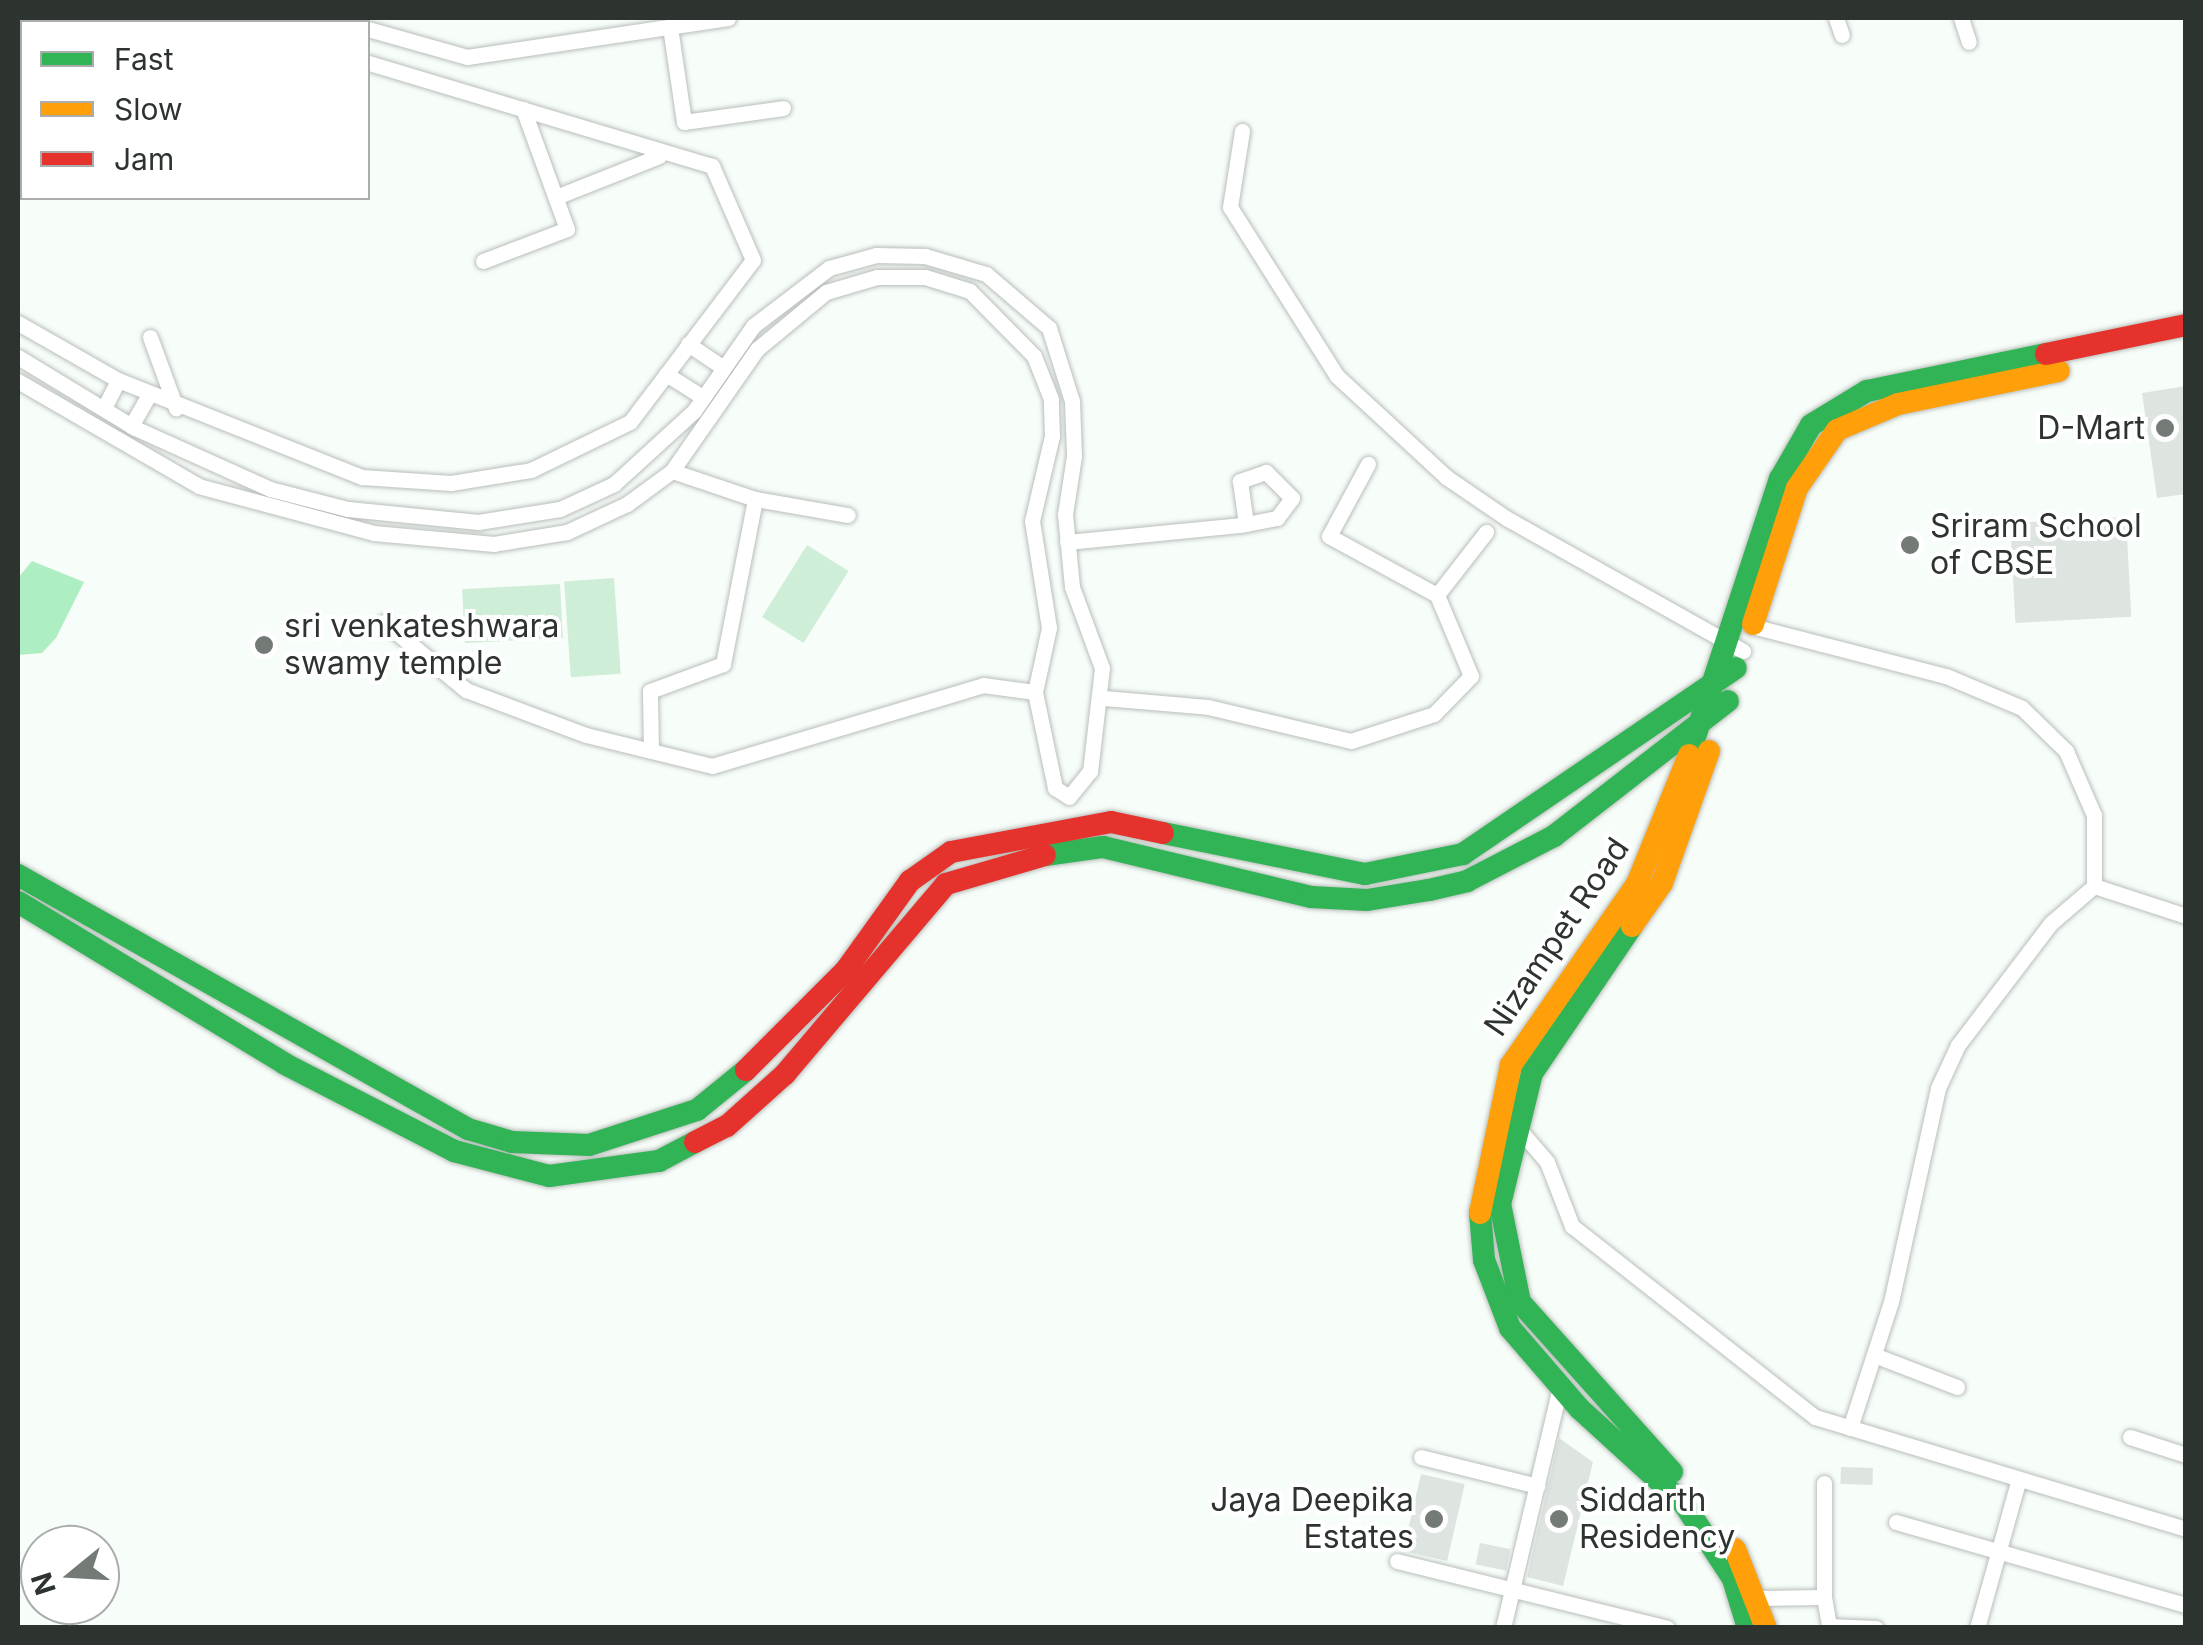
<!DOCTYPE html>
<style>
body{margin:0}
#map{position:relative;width:2203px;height:1645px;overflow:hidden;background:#f7fdf8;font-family:Inter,sans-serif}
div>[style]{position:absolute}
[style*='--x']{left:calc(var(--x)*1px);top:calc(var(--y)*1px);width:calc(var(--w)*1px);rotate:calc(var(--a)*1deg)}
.green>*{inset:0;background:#cfeed8;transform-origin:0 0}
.water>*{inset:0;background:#aeeec3}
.building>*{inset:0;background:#dee4e0;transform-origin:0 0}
.roads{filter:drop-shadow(0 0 2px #b9beba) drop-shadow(0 0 2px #b9beba)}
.street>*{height:15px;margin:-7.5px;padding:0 7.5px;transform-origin:7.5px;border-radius:7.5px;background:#fefffe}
.fast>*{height:22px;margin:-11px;padding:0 11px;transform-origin:11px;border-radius:11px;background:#30b455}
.slow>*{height:22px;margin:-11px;padding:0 11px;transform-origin:11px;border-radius:11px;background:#ff9f0a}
.jam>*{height:22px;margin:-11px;padding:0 11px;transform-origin:11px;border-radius:11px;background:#e5322d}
.dots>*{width:28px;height:28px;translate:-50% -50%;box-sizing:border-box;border:5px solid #fff;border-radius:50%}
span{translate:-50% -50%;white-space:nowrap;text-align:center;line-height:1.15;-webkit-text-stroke:8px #fff;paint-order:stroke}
.poi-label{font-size:32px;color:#2d332f}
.right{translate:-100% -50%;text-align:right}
.left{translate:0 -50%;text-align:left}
.street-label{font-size:32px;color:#2d332f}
.frame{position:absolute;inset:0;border:20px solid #2d332f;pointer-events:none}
.legend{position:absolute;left:20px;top:20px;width:350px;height:180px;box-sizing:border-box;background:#fff;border:2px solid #abadac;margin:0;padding:12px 18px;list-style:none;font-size:30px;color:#2d332f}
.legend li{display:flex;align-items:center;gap:20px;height:50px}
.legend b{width:50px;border:2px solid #abadac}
.north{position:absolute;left:20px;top:1525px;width:100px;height:100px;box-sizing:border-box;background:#fff;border:2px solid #abadac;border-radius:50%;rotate:252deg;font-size:28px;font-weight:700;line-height:40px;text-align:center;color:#2d332f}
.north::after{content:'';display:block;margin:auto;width:35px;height:45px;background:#747a75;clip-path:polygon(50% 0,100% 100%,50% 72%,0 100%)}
</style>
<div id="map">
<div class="green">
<div style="left:807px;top:545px;width:49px;height:85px;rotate:32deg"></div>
<div style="left:614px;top:578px;width:96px;height:50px;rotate:86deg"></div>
<div style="left:560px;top:584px;width:54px;height:98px;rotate:87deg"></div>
</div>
<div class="water">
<div style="clip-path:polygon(32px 561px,84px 582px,56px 638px,42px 653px,18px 655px,18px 578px)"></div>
</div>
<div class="building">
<div style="clip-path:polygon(2186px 386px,2186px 494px,2157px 498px,2142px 393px)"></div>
<div style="left:2126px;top:517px;width:100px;height:116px;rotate:87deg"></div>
<div style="clip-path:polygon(1559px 1438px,1593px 1462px,1563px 1586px,1527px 1577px)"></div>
<div style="left:1841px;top:1467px;width:32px;height:17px;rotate:2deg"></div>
<div style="left:1421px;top:1474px;width:45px;height:79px;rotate:13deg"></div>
<div style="left:1480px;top:1543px;width:31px;height:22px;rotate:11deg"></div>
</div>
<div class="roads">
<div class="street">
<div style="--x:32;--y:18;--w:4;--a:76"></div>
<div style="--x:49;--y:18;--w:4;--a:63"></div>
<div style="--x:213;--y:18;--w:18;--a:13"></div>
<div style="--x:1836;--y:18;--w:18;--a:71"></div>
<div style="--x:1961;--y:18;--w:25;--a:72"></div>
<div style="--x:86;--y:22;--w:14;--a:-17"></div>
<div style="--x:670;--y:27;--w:96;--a:81.6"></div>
<div style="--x:684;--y:122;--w:100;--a:-8"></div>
<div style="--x:368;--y:29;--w:103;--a:15.8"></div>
<div style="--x:467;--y:57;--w:264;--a:-8.5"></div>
<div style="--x:1242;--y:131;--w:77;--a:99"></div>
<div style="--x:1230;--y:207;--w:200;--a:57.7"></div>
<div style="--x:1337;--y:376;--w:149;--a:42.8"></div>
<div style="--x:1446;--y:477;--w:73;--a:34.3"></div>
<div style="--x:1506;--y:518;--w:272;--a:29.3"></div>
<div style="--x:556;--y:197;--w:111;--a:-21.7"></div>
<div style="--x:483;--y:261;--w:90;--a:-20.9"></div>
<div style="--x:567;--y:229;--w:128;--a:-110.1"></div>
<div style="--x:18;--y:323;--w:115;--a:29.7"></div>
<div style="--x:150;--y:337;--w:76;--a:69.9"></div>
<div style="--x:688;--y:344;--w:40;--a:34"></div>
<div style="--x:18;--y:357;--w:137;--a:31.3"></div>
<div style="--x:135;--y:428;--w:148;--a:24.3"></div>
<div style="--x:270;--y:489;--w:81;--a:14.4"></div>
<div style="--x:348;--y:509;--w:131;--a:5.7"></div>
<div style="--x:478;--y:522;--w:83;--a:-9"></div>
<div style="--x:560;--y:509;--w:60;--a:-24.8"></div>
<div style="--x:614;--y:484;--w:108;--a:-42.4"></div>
<div style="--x:694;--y:411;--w:103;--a:-55.2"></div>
<div style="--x:753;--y:326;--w:96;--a:-37.3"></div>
<div style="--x:829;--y:268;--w:49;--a:-15.5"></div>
<div style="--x:876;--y:255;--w:49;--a:1.2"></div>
<div style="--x:925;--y:256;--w:64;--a:16.4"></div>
<div style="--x:986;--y:274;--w:83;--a:40.6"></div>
<div style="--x:1049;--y:328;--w:77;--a:72.5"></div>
<div style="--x:1072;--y:401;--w:55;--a:87.9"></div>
<div style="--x:1074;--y:456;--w:59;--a:98.8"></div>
<div style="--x:1065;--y:514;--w:73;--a:84.5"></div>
<div style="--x:1072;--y:587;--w:86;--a:69.7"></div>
<div style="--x:1102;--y:668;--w:104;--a:96.6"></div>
<div style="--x:1090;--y:771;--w:33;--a:129"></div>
<div style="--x:1069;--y:797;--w:17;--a:-147"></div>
<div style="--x:1055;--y:788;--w:98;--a:-101.8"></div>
<div style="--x:1035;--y:692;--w:66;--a:-77.7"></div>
<div style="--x:1049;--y:628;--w:108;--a:-99"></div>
<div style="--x:1032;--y:521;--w:87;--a:-76.8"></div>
<div style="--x:1052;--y:436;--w:37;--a:-92"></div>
<div style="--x:1051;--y:399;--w:46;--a:-111.6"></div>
<div style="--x:1034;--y:356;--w:91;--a:-134.6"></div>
<div style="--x:970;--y:291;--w:47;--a:-162.7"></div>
<div style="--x:925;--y:277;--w:48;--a:180"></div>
<div style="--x:877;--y:277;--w:53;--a:163.6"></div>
<div style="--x:826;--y:292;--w:89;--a:140.4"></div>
<div style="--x:757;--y:349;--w:149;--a:124.9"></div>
<div style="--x:672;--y:471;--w:56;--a:143.7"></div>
<div style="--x:627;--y:504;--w:66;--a:155"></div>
<div style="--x:567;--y:532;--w:74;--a:170.7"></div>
<div style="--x:494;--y:544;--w:121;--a:-174.8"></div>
<div style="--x:374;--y:533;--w:181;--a:-165"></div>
<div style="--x:199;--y:486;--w:209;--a:-149.9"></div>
<div style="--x:666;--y:374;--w:41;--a:32.2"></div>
<div style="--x:104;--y:408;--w:31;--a:-63"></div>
<div style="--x:118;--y:380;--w:263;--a:21.7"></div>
<div style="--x:362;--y:477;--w:89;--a:3.9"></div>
<div style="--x:451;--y:483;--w:81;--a:-9.2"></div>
<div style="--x:531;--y:470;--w:110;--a:-25.9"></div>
<div style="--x:630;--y:422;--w:203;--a:-52.8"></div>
<div style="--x:753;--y:260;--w:103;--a:-113.6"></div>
<div style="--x:712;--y:166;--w:359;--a:-163.3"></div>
<div style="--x:131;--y:426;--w:36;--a:-60"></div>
<div style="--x:672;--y:471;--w:88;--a:18.6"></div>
<div style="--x:755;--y:499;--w:94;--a:9.8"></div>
<div style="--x:1067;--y:542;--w:173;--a:-5.6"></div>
<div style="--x:1239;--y:525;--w:7;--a:-8"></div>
<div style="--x:1246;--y:524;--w:32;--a:-11"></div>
<div style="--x:1277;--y:518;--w:25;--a:-53"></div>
<div style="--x:1292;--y:498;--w:37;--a:-135"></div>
<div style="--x:1266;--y:472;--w:28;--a:161"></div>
<div style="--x:1240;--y:481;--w:43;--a:82.1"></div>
<div style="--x:1437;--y:595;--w:80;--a:-52.1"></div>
<div style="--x:384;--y:622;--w:107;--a:39.7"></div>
<div style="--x:466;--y:690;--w:128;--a:20.6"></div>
<div style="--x:586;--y:735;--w:130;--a:13.8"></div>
<div style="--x:712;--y:766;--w:283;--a:-16.6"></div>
<div style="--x:983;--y:685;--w:52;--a:7.7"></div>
<div style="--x:1752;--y:626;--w:200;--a:14.5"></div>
<div style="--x:1946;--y:676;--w:82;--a:22.8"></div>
<div style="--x:2022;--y:708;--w:62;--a:44.3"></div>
<div style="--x:2066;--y:751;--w:70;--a:66.4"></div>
<div style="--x:2094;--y:815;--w:71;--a:90"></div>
<div style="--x:2094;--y:886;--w:97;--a:18.1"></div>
<div style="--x:1104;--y:698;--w:104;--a:4.9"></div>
<div style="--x:1208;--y:707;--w:147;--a:13.4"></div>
<div style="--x:1351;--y:741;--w:87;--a:-18"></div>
<div style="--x:1434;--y:714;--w:53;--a:-45.8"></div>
<div style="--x:1471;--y:676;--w:88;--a:-112.8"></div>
<div style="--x:1437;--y:595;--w:123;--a:-151.4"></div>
<div style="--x:1329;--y:536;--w:82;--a:-61.6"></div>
<div style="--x:651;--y:751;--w:60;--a:-91"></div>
<div style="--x:650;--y:691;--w:78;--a:-20.3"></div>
<div style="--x:723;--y:664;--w:168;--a:-79"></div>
<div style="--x:1518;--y:1128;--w:45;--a:49.5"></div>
<div style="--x:1547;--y:1162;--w:69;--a:68.7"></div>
<div style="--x:1572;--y:1226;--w:309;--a:38.2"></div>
<div style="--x:1815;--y:1417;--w:388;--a:16.8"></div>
<div style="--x:1874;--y:1355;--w:89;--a:21.1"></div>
<div style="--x:1850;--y:1428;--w:133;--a:-72"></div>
<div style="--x:1891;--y:1302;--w:219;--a:-77.6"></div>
<div style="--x:1938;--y:1088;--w:47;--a:-65.1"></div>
<div style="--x:1958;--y:1045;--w:153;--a:-52.7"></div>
<div style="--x:2051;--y:923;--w:57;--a:-40.7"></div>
<div style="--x:2130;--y:1437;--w:59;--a:17.8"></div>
<div style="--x:1421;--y:1457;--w:120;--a:14"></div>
<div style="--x:1896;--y:1522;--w:302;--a:16"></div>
<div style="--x:1397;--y:1561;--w:278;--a:13.9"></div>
<div style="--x:1824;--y:1597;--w:29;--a:80"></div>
<div style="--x:1829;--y:1626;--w:47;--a:2.4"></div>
<div style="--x:1757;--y:1598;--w:67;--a:-0.9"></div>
<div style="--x:1824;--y:1597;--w:114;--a:-90"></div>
<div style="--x:1503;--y:1628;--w:248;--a:-76.7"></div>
<div style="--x:1977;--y:1628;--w:155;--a:-74.3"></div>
</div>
<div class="fast">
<div style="--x:1689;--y:755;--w:291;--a:-71.8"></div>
<div style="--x:1780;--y:479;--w:62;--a:-60.1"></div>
<div style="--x:1811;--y:425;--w:66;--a:-31.3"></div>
<div style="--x:1867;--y:391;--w:183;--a:-11.7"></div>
<div style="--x:1163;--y:833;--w:206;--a:11.5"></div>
<div style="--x:1365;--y:874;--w:100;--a:-11.5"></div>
<div style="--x:1463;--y:854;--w:330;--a:-34.3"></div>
<div style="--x:1045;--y:855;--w:59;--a:-7.9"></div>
<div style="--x:1103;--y:847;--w:214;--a:13.5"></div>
<div style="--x:1311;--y:897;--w:56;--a:3.1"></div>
<div style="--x:1367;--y:900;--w:63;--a:-9.2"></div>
<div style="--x:1429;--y:890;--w:39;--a:-13"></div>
<div style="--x:1467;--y:881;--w:98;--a:-27.3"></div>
<div style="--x:1554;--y:836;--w:220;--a:-37.8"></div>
<div style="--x:18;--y:875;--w:517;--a:29.44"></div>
<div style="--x:468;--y:1129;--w:46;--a:16.5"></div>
<div style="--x:512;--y:1142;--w:77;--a:2.2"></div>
<div style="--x:589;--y:1145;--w:114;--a:-18"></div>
<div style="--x:697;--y:1110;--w:63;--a:-39.2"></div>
<div style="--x:18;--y:902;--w:312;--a:31.2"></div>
<div style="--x:285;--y:1064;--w:190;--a:27.2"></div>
<div style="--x:454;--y:1151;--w:98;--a:14.7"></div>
<div style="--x:549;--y:1176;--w:111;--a:-7.8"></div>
<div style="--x:659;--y:1161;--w:41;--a:-27.8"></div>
<div style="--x:1632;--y:926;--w:178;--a:124.2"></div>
<div style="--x:1532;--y:1073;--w:135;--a:103.7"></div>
<div style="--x:1500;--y:1204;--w:100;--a:78.5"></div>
<div style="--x:1520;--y:1302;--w:228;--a:48.2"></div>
<div style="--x:1480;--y:1213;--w:47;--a:85.1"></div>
<div style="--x:1484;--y:1260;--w:73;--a:69.1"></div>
<div style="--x:1510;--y:1328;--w:107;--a:49.2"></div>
<div style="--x:1580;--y:1409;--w:141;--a:42.4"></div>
<div style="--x:1684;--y:1504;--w:90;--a:56.8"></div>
<div style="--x:1733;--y:1579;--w:51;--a:73"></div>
</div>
<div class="slow">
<div style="--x:1753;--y:624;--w:143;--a:-72.1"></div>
<div style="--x:1797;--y:488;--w:70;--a:-55.4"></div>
<div style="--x:1837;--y:430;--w:66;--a:-23.1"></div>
<div style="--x:1898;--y:404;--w:164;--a:-11.6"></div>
<div style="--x:1632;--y:926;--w:52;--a:-55.1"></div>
<div style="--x:1662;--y:883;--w:140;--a:-70.4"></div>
<div style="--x:1480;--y:1213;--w:151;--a:-78.2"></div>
<div style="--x:1511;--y:1065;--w:221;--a:-55.2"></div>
<div style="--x:1637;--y:884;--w:139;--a:-68"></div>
<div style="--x:1735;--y:1549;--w:85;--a:68.6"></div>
</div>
<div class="jam">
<div style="--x:2046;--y:354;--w:143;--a:-11.7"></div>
<div style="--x:746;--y:1070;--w:141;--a:-45"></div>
<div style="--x:846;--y:970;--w:110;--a:-54.3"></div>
<div style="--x:910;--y:881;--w:50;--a:-35.3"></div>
<div style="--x:951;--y:852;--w:163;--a:-10.6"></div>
<div style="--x:1111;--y:822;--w:53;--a:11.9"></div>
<div style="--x:695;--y:1142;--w:36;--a:-27"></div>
<div style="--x:727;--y:1126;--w:78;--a:-41.9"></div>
<div style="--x:785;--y:1074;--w:249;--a:-49.7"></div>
<div style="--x:946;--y:884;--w:103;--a:-16.3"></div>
</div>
</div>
<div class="dots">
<div style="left:2165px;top:428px;background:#747a75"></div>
<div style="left:1910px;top:545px;background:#747a75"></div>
<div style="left:264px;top:645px;background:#747a75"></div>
<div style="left:1434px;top:1519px;background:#747a75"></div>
<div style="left:1559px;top:1519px;background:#747a75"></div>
</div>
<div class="poi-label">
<span class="right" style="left:2145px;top:428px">D-Mart</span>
<span class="left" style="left:1930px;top:545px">Sriram School<br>of CBSE</span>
<span class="left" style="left:284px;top:645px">sri venkateshwara<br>swamy temple</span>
<span class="right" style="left:1414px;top:1519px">Jaya Deepika<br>Estates</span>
<span class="left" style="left:1579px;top:1519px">Siddarth<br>Residency</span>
</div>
<div class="street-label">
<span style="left:1557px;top:937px;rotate:-56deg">Nizampet Road</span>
</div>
<div class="frame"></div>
<ul class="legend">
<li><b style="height:12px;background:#30b455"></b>Fast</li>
<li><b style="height:12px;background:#ff9f0a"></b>Slow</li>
<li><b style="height:12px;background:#e5322d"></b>Jam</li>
</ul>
<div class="north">N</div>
</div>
